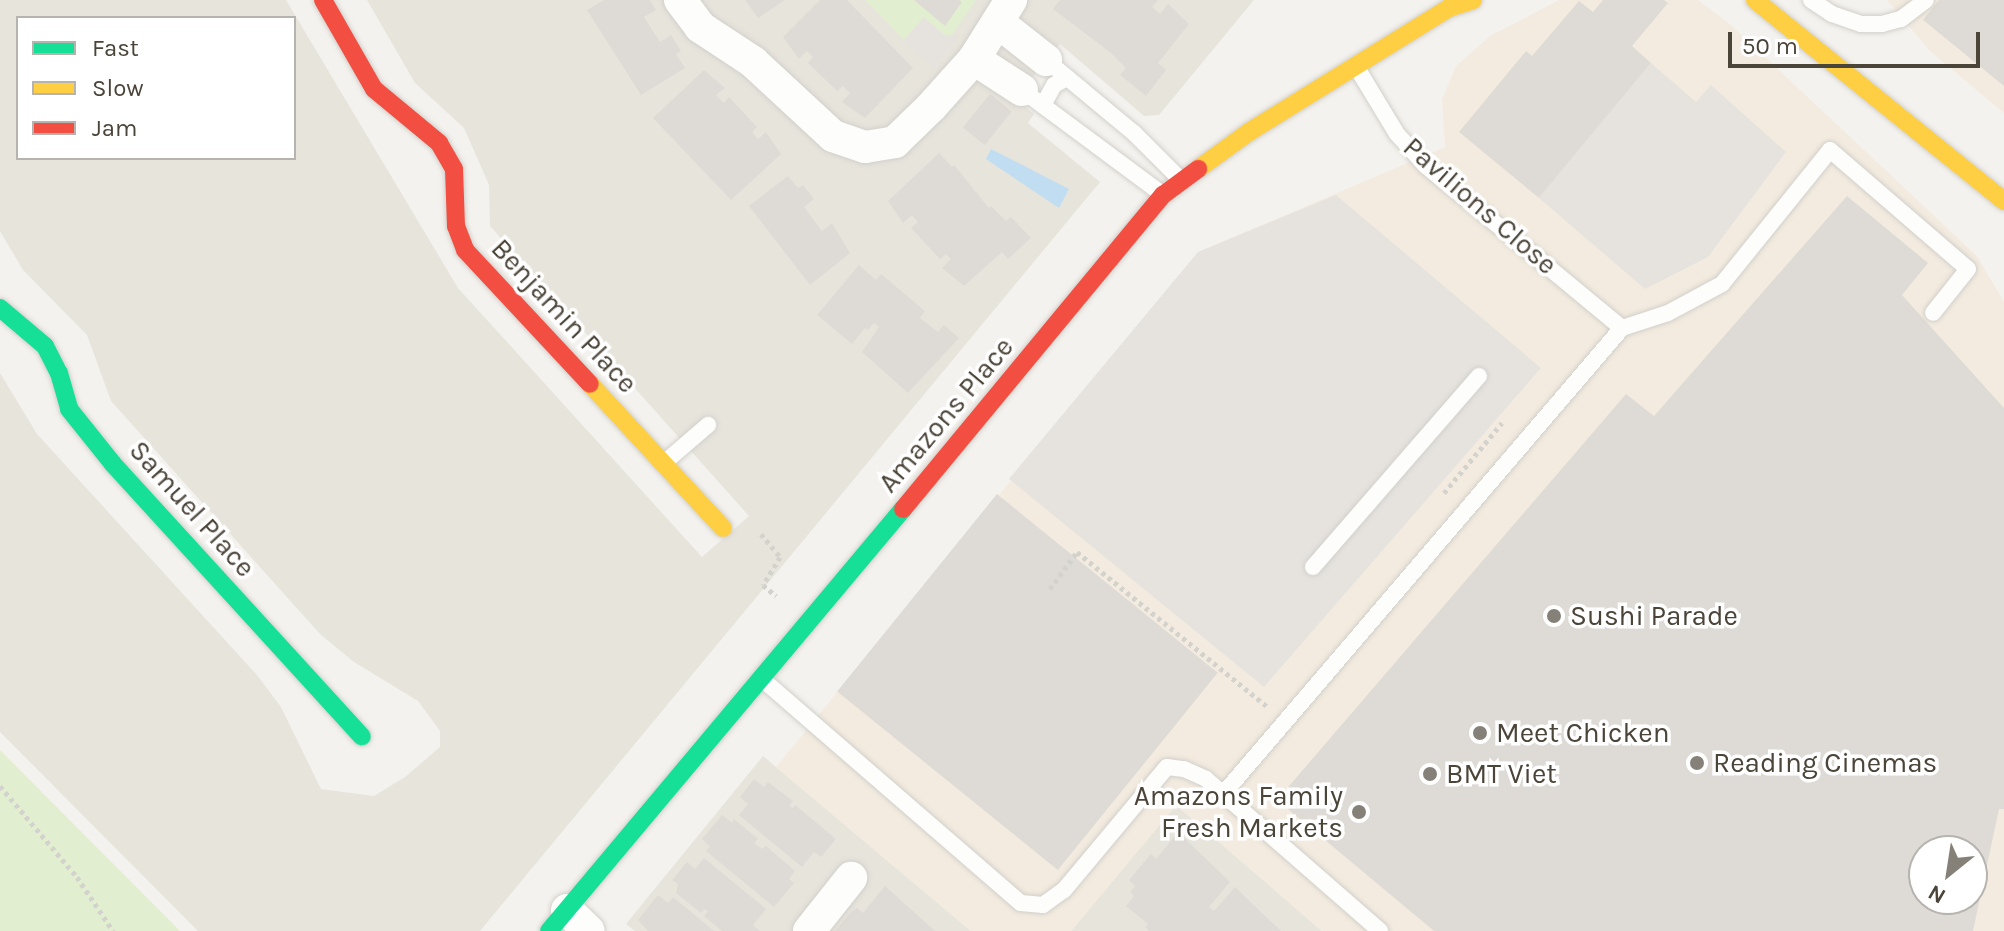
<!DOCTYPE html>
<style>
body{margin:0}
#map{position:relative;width:2004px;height:931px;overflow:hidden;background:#f4f2ee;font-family:Karla,sans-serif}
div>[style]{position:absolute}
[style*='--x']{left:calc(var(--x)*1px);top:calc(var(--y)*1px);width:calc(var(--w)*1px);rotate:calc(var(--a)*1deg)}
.residential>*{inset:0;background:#e7e4dc}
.commercial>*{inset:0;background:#f3ebdf}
.green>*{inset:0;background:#e1eecf}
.parking>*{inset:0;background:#e6e3df}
.water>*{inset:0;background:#c0ddf1}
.building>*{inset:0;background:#dedbd6;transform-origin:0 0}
.path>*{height:5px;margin-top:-2.5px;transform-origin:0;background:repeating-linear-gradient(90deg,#d3d2cc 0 4px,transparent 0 8px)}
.roads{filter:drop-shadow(0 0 2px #d2d0cb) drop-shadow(0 0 2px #d2d0cb)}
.lane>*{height:16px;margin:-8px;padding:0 8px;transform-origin:8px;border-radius:8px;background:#fdfdfc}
.street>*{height:32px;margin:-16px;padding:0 16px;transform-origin:16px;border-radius:16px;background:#fdfdfc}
.fast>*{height:18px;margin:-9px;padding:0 9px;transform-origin:9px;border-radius:9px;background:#16e098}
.slow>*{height:18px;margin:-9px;padding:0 9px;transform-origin:9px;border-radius:9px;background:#ffcf43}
.jam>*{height:18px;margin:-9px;padding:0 9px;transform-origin:9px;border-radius:9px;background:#f24e42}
.dots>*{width:22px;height:22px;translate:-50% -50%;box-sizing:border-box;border:4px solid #fff;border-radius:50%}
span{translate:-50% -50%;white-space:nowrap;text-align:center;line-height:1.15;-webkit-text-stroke:7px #fff;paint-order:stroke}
.street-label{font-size:28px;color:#4b4439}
.poi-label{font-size:28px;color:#4b4439}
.left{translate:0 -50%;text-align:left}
.right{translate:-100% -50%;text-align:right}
.legend{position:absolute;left:16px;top:16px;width:280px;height:144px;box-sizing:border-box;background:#fff;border:2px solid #b7b4b0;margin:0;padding:10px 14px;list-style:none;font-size:24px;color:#4b4439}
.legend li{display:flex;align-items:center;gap:16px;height:40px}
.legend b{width:40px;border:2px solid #b7b4b0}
.north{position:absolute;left:1908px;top:835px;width:80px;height:80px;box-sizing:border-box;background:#fff;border:2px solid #b7b4b0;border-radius:50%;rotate:210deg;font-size:22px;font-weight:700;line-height:32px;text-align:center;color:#4b4439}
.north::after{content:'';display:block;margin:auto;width:28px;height:36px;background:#868178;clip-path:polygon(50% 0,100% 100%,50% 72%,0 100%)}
.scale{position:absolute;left:1728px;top:32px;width:252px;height:36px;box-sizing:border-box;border:4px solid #4b4439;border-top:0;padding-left:10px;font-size:24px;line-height:28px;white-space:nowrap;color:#4b4439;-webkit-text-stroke:6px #fff;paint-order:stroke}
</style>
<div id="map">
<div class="residential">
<div style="clip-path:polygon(evenodd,0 0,286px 0,458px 288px,702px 557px,749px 516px,490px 226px,489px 185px,464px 128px,415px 83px,367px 0,1254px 0,1159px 115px,1144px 116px,1060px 44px,1051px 54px,1015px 98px,1034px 114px,1028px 123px,1100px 182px,480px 931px,198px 931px,0 732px,0 373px,37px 434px,257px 675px,281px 707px,321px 789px,374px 796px,405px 777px,440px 747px,440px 731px,418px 701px,354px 662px,320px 634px,111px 401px,87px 335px,23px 270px,0 231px,0 0,18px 18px,294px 18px,294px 158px,18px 158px,18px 18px)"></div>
<div style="clip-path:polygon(763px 756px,971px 931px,635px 931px,626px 924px)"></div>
<div style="clip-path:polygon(1176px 805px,1322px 931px,1071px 931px)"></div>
</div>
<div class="commercial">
<div style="clip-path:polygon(evenodd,1559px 0,1698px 0,1731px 25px,1977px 256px,2004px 302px,2004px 931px,1322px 931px,1176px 805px,1071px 931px,971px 931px,776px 767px,1198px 252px,1445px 147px,1442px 99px,1456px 66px,1490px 36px,1559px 0,1924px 851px,1972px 851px,1972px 899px,1924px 899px,1924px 851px)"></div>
<div style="clip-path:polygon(1887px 0,2004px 0,2004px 113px,1930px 51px)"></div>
</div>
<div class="green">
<div style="clip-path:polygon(865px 0,976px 0,951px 36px,942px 34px,924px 17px,904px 40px)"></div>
<div style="clip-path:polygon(0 750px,180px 931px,0 931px)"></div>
</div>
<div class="parking">
<div style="clip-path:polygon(924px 17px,945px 36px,961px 35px,934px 69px,904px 40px)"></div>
<div style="clip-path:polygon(1651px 63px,1696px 102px,1711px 85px,1786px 152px,1708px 257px,1645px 289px,1539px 198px)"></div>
<div style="clip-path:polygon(1336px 195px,1541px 368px,1264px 687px,1009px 479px,1198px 252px)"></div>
</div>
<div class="water">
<div style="clip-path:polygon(991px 149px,1069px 189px,1059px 208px,986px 159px)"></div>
</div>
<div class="building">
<div style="clip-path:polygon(604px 0,650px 0,656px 10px,644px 17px,660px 42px,671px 35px,681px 51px,676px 54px,685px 68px,641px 95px,587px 10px)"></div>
<div style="clip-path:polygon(745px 0,785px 0,758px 18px)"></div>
<div style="clip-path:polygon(820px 0,847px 0,913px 68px,865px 118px,842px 102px,850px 93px,843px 86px,837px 91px,808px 63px,813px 57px,807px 51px,799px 59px,783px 37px)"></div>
<div style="clip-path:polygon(914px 0,959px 0,962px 2px,945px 26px)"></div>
<div style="clip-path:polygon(1060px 0,1158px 0,1152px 7px,1160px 14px,1168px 4px,1189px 24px,1158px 63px,1166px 70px,1146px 96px,1120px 75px,1126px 68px,1111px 53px,1053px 9px)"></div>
<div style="clip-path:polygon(1603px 0,1664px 0,1668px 3px,1632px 46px,1651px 63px,1539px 198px,1459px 132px,1526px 51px,1532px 56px,1579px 1px,1593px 12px)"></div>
<div style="clip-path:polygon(1939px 0,2004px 0,2004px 86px,1923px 20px)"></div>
<div style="clip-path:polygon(704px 70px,725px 88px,716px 95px,724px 103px,729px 97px,757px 127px,752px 132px,758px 139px,766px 132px,781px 154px,731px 200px,653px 118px)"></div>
<div style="left:990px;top:94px;width:28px;height:43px;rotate:39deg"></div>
<div style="clip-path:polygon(939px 153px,952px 167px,954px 165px,989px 208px,991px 206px,1006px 221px,1011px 217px,1031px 238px,1008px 259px,1002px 252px,964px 286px,942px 268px,951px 259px,946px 254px,940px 259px,911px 228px,918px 222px,912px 215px,903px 223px,888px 201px)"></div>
<div style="clip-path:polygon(788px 176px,798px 188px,803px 185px,814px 199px,804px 207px,822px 231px,832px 223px,850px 253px,810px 285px,749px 206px)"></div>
<div style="clip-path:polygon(evenodd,1847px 196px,1928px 263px,1902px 295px,2004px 408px,2004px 809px,1999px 809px,1973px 931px,1434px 931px,1277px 800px,1626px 394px,1654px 416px,1847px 196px,1924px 851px,1972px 851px,1972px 899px,1924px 899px,1924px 851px)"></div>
<div style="clip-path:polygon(859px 265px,876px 280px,881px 274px,925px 311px,920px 318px,938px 332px,944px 325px,959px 338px,908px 393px,862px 352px,879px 327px,874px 323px,868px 330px,865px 328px,852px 344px,817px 315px)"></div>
<div style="left:997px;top:494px;width:284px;height:254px;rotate:39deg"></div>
<div style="clip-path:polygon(754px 779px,764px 787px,768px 782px,793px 801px,789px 806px,793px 808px,795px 805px,836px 839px,821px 857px,814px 852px,802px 867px,739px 815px,748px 804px,740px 797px)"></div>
<div style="clip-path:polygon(722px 815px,732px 823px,734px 819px,758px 839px,754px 843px,762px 849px,766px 846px,795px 871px,789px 879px,794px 883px,774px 907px,706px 851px,710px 847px,702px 839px)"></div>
<div style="clip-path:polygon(1178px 832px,1230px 882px,1209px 907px,1214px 911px,1235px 887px,1281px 931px,1149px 931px,1145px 927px,1148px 924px,1126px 906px,1134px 896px,1130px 892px,1135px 886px,1129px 880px,1151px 854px,1156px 859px)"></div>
<div style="clip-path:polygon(704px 858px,766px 909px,753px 925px,760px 931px,722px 931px,704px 916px,708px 911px,704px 909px,701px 913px,676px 893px,678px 884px,672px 880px,687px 862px,695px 869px)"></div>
<div style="clip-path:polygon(885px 886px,935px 931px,835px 931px,851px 912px,857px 908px,863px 913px)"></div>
<div style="clip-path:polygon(658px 895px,668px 903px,673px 897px,714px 931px,648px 931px,638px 920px)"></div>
</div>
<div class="path">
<div style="--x:1444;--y:493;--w:91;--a:-50.4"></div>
<div style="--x:761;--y:534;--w:30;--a:50"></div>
<div style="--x:780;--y:557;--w:33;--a:121"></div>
<div style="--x:763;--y:585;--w:17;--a:40"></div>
<div style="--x:1050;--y:589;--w:46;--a:-53.9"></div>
<div style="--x:1077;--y:552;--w:246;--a:39.1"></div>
<div style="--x:0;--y:786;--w:119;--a:49.8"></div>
<div style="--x:77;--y:877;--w:65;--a:56.3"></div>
</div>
<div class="roads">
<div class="lane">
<div style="--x:1811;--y:0;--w:25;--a:34"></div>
<div style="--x:1832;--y:14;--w:31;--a:19"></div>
<div style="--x:1861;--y:24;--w:21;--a:0"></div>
<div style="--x:1882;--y:24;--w:20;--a:-15"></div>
<div style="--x:1901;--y:19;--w:31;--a:-37"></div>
<div style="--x:1046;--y:60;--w:114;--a:39.7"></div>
<div style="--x:1134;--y:133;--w:68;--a:45"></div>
<div style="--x:1357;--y:68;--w:77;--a:58.8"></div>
<div style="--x:1397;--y:134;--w:43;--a:47.8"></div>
<div style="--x:1426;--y:166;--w:254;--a:39.6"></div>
<div style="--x:1022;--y:90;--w:174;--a:36.6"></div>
<div style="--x:1043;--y:105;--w:23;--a:-61"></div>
<div style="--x:1054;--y:85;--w:15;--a:-28"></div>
<div style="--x:665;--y:462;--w:57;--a:-40.7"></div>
<div style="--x:1313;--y:567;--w:253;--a:-49"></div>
<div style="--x:762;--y:679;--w:342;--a:40.9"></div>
<div style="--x:1021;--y:903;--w:22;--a:5"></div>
<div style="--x:1043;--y:905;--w:26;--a:-36"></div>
<div style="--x:1064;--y:890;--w:160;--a:-50.1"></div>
<div style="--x:1167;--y:767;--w:17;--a:7"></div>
<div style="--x:1184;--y:769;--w:24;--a:24"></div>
<div style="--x:1206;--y:779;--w:231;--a:41.1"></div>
<div style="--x:1224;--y:793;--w:612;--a:-49.44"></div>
<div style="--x:1622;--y:328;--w:48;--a:-18.1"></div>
<div style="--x:1668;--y:313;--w:61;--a:-28.2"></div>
<div style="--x:1722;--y:284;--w:172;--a:-51.1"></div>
<div style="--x:1830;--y:150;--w:182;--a:40.8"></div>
<div style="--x:1968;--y:269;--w:56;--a:128.5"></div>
</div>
<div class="street">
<div style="--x:680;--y:0;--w:34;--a:53"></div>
<div style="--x:700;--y:27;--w:64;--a:33.4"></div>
<div style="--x:753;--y:62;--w:109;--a:42.8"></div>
<div style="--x:833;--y:136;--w:34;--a:19"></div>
<div style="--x:865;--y:147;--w:30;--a:-9"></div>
<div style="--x:895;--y:142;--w:50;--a:-44.2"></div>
<div style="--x:931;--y:107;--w:64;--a:-48.1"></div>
<div style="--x:974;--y:59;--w:70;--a:-57.9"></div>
<div style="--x:999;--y:23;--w:60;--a:38.2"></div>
<div style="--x:974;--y:59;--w:57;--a:32.9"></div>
<div style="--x:567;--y:910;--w:30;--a:44"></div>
<div style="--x:809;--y:931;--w:68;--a:-51.6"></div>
</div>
<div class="fast">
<div style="--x:0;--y:308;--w:59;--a:40.2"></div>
<div style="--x:45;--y:346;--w:30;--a:63"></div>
<div style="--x:59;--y:373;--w:37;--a:74"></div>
<div style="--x:69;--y:409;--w:70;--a:51.3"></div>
<div style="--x:113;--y:464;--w:369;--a:47.6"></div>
<div style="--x:549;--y:931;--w:551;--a:-50.01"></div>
</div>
<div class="slow">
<div style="--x:1755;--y:0;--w:320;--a:38.9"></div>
<div style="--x:1198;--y:169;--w:63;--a:-36"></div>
<div style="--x:1249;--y:132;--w:235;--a:-31.8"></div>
<div style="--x:1449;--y:8;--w:25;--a:-18"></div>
<div style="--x:590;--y:384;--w:196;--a:47.3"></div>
</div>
<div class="jam">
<div style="--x:323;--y:0;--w:103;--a:60.2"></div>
<div style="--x:374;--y:89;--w:85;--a:39.7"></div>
<div style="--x:439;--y:143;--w:30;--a:60"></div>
<div style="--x:454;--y:169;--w:57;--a:88"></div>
<div style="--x:456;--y:226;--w:26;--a:69"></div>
<div style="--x:465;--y:250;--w:183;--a:47"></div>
<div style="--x:903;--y:509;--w:408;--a:-50.4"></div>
<div style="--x:1163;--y:195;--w:44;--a:-36.6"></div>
</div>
</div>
<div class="dots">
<div style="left:1554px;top:616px;background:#868178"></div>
<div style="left:1480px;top:733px;background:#868178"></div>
<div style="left:1697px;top:763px;background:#868178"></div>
<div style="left:1430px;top:774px;background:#868178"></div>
<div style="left:1359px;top:812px;background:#868178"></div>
</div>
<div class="street-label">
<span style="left:1480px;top:206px;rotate:41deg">Pavilions Close</span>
<span style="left:564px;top:316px;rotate:47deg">Benjamin Place</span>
<span style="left:946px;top:415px;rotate:-50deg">Amazons Place</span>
<span style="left:192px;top:509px;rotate:48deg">Samuel Place</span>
</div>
<div class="poi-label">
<span class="left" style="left:1570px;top:616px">Sushi Parade</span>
<span class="left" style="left:1496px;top:733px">Meet Chicken</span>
<span class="left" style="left:1713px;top:763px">Reading Cinemas</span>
<span class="left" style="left:1446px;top:774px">BMT Viet</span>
<span class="right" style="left:1343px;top:812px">Amazons Family<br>Fresh Markets</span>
</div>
<ul class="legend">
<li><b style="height:10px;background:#16e098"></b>Fast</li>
<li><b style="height:10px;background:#ffcf43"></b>Slow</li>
<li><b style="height:10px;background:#f24e42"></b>Jam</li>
</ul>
<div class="north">N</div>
<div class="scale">50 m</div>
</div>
